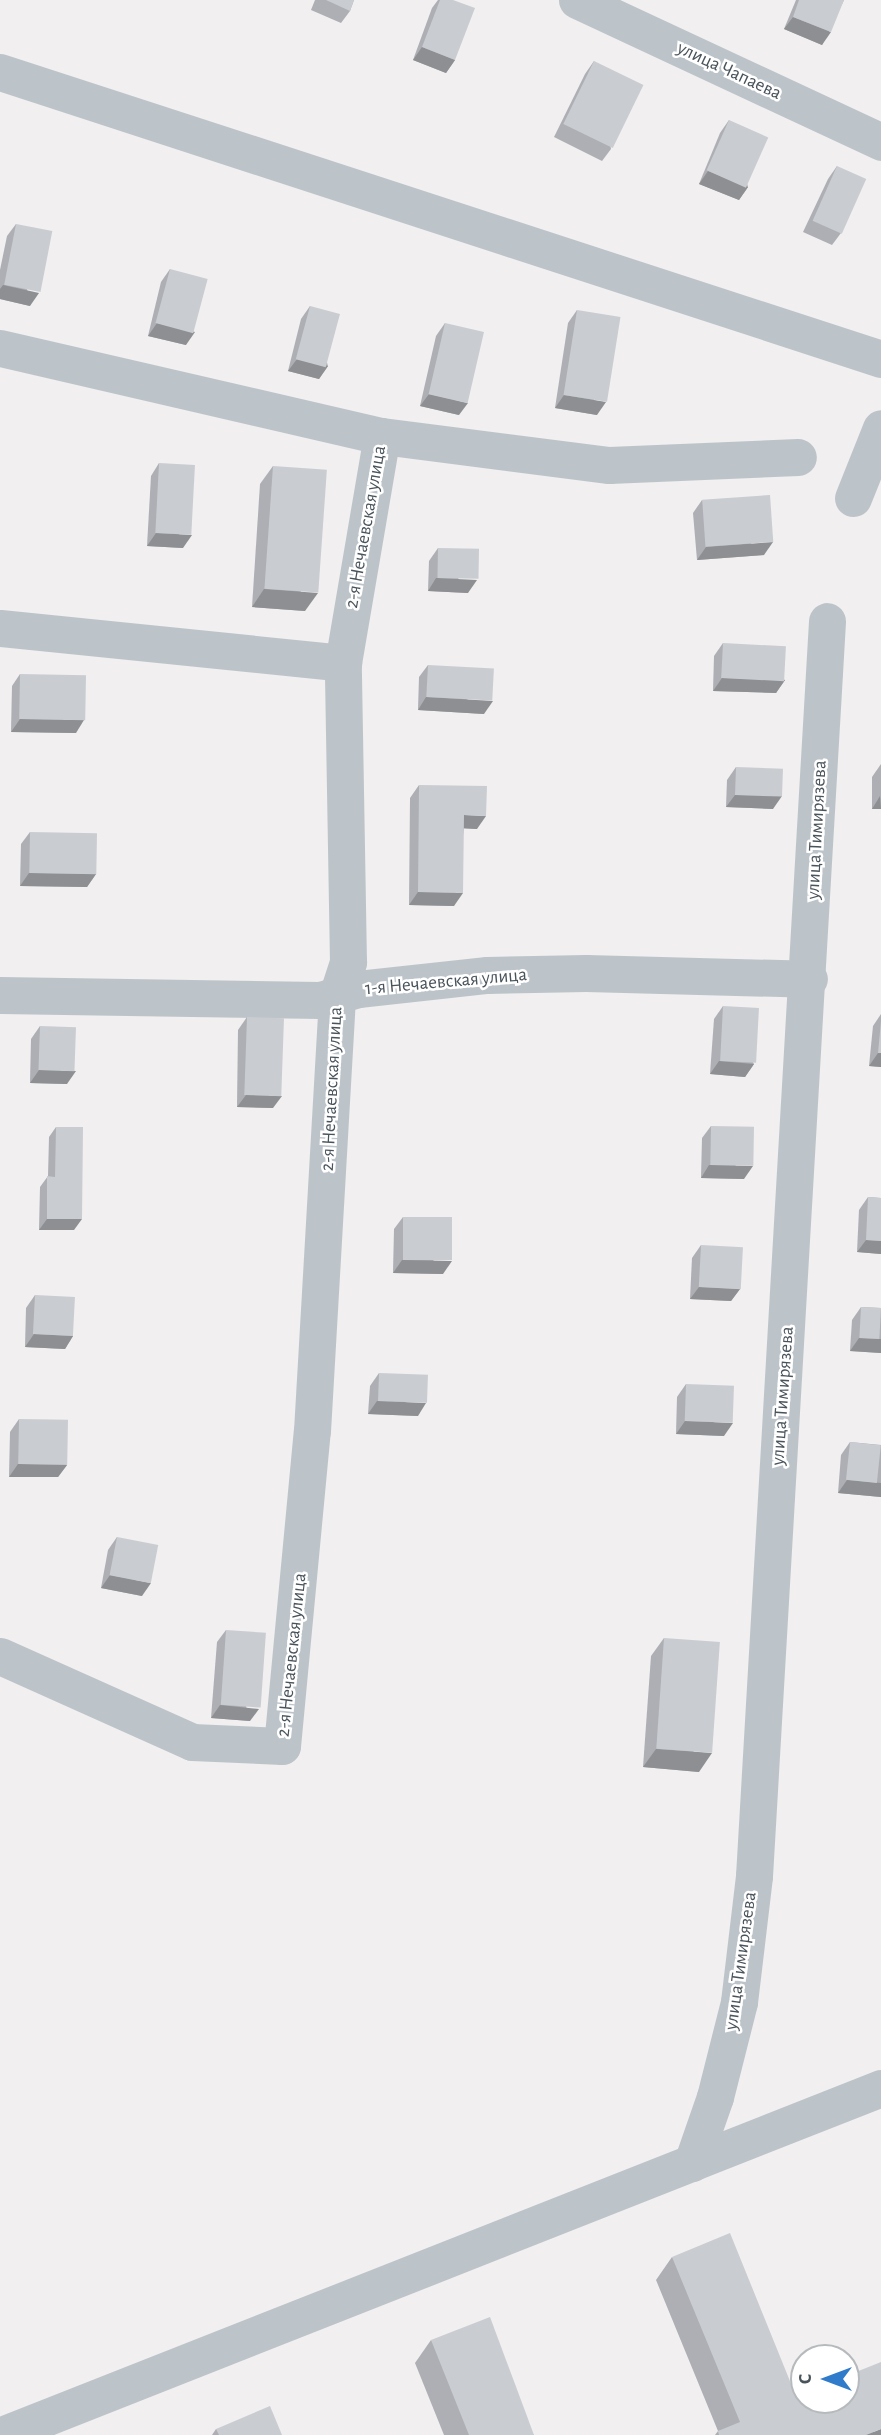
<!DOCTYPE html>
<meta charset="utf-8">
<style>
body{margin:0}
#map{position:relative;width:881px;height:2435px;overflow:hidden;background:#f1efef;font-family:"Alegreya Sans",sans-serif}
div>[style]{position:absolute}
[style*='--x']{left:calc(var(--x)*1px);top:calc(var(--y)*1px);width:calc(var(--w)*1px);rotate:calc(var(--a)*1deg)}
.minor>*{height:37px;margin:-18.5px;padding:0 18.5px;transform-origin:18.5px;border-radius:18.5px;background:#bcc4ca}
.wall>*{inset:0;background:#adafb4}
.shaded-wall>*{inset:0;background:#8d8f92}
.building>*{inset:0;background:#c9ccd1;transform-origin:0 0}
span{translate:-50% -50%;white-space:nowrap;text-align:center;line-height:1.15;-webkit-text-stroke:5px #fff;paint-order:stroke}
.street-label{font-size:19px;color:#49535a}
.north{position:absolute;left:790px;top:2344px;width:70px;height:70px;box-sizing:border-box;background:#fff;border:2px solid #b6babd;border-radius:50%;rotate:270deg;font-size:19px;font-weight:700;line-height:28px;text-align:center;color:#49535a}
.north::after{content:'';display:block;margin:auto;width:24px;height:32px;background:#307ccb;clip-path:polygon(50% 0,100% 100%,50% 72%,0 100%)}
</style>
<div id="map">
<div class="minor">
<div style="--x:577;--y:0;--w:336;--a:25"></div>
<div style="--x:0;--y:72;--w:927;--a:18.04"></div>
<div style="--x:0;--y:348;--w:392;--a:13"></div>
<div style="--x:382;--y:436;--w:229;--a:7.3"></div>
<div style="--x:609;--y:465;--w:189;--a:-2.4"></div>
<div style="--x:853;--y:498;--w:75;--a:-68.2"></div>
<div style="--x:0;--y:628;--w:345;--a:5.8"></div>
<div style="--x:0;--y:995;--w:320;--a:0.9"></div>
<div style="--x:320;--y:1000;--w:40;--a:-16"></div>
<div style="--x:358;--y:989;--w:130;--a:-6.2"></div>
<div style="--x:487;--y:975;--w:99;--a:-1.2"></div>
<div style="--x:586;--y:973;--w:223;--a:1.5"></div>
<div style="--x:0;--y:1656;--w:210;--a:24.1"></div>
<div style="--x:192;--y:1742;--w:90;--a:2.5"></div>
<div style="--x:282;--y:1746;--w:316;--a:-84.6"></div>
<div style="--x:312;--y:1431;--w:436;--a:-86.7"></div>
<div style="--x:337;--y:996;--w:36;--a:-72"></div>
<div style="--x:348;--y:962;--w:299;--a:-91"></div>
<div style="--x:343;--y:663;--w:230;--a:-80.3"></div>
<div style="--x:692;--y:2163;--w:70;--a:-70.8"></div>
<div style="--x:715;--y:2097;--w:98;--a:-75.8"></div>
<div style="--x:739;--y:2002;--w:127;--a:-83.2"></div>
<div style="--x:754;--y:1876;--w:1257;--a:-86.67"></div>
<div style="--x:2;--y:2435;--w:945;--a:-21.54"></div>
</div>
<div class="wall">
<div style="clip-path:polygon(315px 0,354px 0,350px 11px,341px 23px,311px 10px)"></div>
<div style="clip-path:polygon(438px 0,453px 0,455px 60px,446px 73px,413px 60px,432px 8px)"></div>
<div style="clip-path:polygon(796px 0,844px 0,822px 45px,784px 29px)"></div>
<div style="clip-path:polygon(594px 61px,611px 149px,602px 161px,554px 137px,585px 74px)"></div>
<div style="clip-path:polygon(729px 120px,748px 187px,739px 200px,699px 184px,720px 133px)"></div>
<div style="clip-path:polygon(837px 166px,841px 233px,832px 245px,803px 232px,828px 179px)"></div>
<div style="clip-path:polygon(16px 224px,30px 306px,0 299px,0 270px,7px 236px)"></div>
<div style="clip-path:polygon(170px 269px,186px 345px,148px 336px,161px 282px)"></div>
<div style="clip-path:polygon(310px 306px,328px 366px,319px 379px,288px 371px,301px 319px)"></div>
<div style="clip-path:polygon(577px 310px,597px 415px,555px 408px,568px 323px)"></div>
<div style="clip-path:polygon(445px 323px,459px 415px,420px 406px,436px 336px)"></div>
<div style="clip-path:polygon(159px 463px,183px 548px,147px 546px,151px 476px)"></div>
<div style="clip-path:polygon(273px 466px,305px 611px,252px 607px,260px 484px)"></div>
<div style="clip-path:polygon(702px 500px,764px 555px,697px 560px,693px 513px)"></div>
<div style="clip-path:polygon(438px 548px,468px 593px,428px 591px,429px 561px)"></div>
<div style="clip-path:polygon(723px 643px,785px 680px,776px 693px,713px 691px,714px 656px)"></div>
<div style="clip-path:polygon(428px 665px,484px 714px,418px 710px,419px 677px)"></div>
<div style="clip-path:polygon(20px 674px,76px 733px,11px 732px,12px 686px)"></div>
<div style="clip-path:polygon(881px 764px,881px 809px,872px 809px,872px 777px)"></div>
<div style="clip-path:polygon(736px 767px,773px 809px,726px 807px,727px 780px)"></div>
<div style="clip-path:polygon(419px 785px,477px 829px,464px 828px,454px 906px,409px 905px,410px 798px)"></div>
<div style="clip-path:polygon(30px 832px,96px 874px,87px 887px,20px 886px,21px 844px)"></div>
<div style="clip-path:polygon(723px 1006px,754px 1064px,745px 1077px,710px 1074px,714px 1019px)"></div>
<div style="clip-path:polygon(881px 1014px,881px 1067px,869px 1066px,873px 1026px)"></div>
<div style="clip-path:polygon(247px 1017px,273px 1108px,237px 1107px,238px 1030px)"></div>
<div style="clip-path:polygon(40px 1026px,67px 1084px,30px 1083px,31px 1039px)"></div>
<div style="clip-path:polygon(711px 1126px,744px 1179px,701px 1178px,702px 1138px)"></div>
<div style="clip-path:polygon(56px 1127px,74px 1230px,39px 1230px,40px 1187px,48px 1176px,49px 1137px)"></div>
<div style="clip-path:polygon(868px 1197px,881px 1198px,881px 1254px,857px 1252px,859px 1210px)"></div>
<div style="clip-path:polygon(403px 1217px,443px 1274px,393px 1273px,394px 1229px)"></div>
<div style="clip-path:polygon(701px 1245px,740px 1289px,731px 1301px,690px 1299px,692px 1258px)"></div>
<div style="clip-path:polygon(35px 1295px,73px 1336px,65px 1349px,25px 1347px,26px 1308px)"></div>
<div style="clip-path:polygon(861px 1307px,881px 1308px,881px 1353px,850px 1351px,852px 1320px)"></div>
<div style="clip-path:polygon(379px 1373px,418px 1416px,368px 1414px,370px 1386px)"></div>
<div style="clip-path:polygon(686px 1384px,724px 1436px,676px 1434px,677px 1397px)"></div>
<div style="clip-path:polygon(19px 1419px,67px 1465px,58px 1477px,9px 1477px,10px 1432px)"></div>
<div style="clip-path:polygon(850px 1442px,881px 1445px,881px 1497px,838px 1493px,841px 1455px)"></div>
<div style="clip-path:polygon(117px 1537px,142px 1596px,101px 1588px,108px 1550px)"></div>
<div style="clip-path:polygon(226px 1630px,250px 1721px,211px 1718px,217px 1642px)"></div>
<div style="clip-path:polygon(664px 1638px,699px 1772px,643px 1767px,651px 1656px)"></div>
<div style="clip-path:polygon(672px 2257px,796px 2396px,881px 2435px,715px 2435px,718px 2431px,656px 2280px)"></div>
<div style="clip-path:polygon(431px 2340px,534px 2435px,444px 2435px,415px 2363px)"></div>
<div style="clip-path:polygon(216px 2429px,282px 2435px,212px 2435px)"></div>
</div>
<div class="shaded-wall">
<div style="clip-path:polygon(793px 17px,831px 32px,822px 45px,784px 29px)"></div>
<div style="clip-path:polygon(422px 47px,455px 60px,446px 73px,413px 60px)"></div>
<div style="clip-path:polygon(708px 171px,748px 187px,739px 200px,699px 184px)"></div>
<div style="clip-path:polygon(3px 285px,39px 293px,30px 306px,0 299px,0 289px)"></div>
<div style="clip-path:polygon(157px 323px,195px 332px,186px 345px,148px 336px)"></div>
<div style="clip-path:polygon(297px 359px,328px 366px,319px 379px,288px 371px)"></div>
<div style="clip-path:polygon(429px 394px,468px 403px,459px 415px,420px 406px)"></div>
<div style="clip-path:polygon(564px 395px,606px 402px,597px 415px,555px 408px)"></div>
<div style="clip-path:polygon(156px 533px,192px 535px,183px 548px,147px 546px)"></div>
<div style="clip-path:polygon(773px 542px,764px 555px,697px 560px,706px 547px)"></div>
<div style="clip-path:polygon(436px 578px,477px 580px,468px 593px,428px 591px)"></div>
<div style="clip-path:polygon(264px 589px,318px 593px,305px 611px,252px 607px)"></div>
<div style="clip-path:polygon(722px 678px,785px 680px,776px 693px,713px 691px)"></div>
<div style="clip-path:polygon(426px 697px,493px 701px,484px 714px,418px 710px)"></div>
<div style="clip-path:polygon(20px 719px,84px 720px,76px 733px,11px 732px)"></div>
<div style="clip-path:polygon(735px 795px,782px 796px,773px 809px,726px 807px)"></div>
<div style="clip-path:polygon(880px 796px,881px 809px,872px 809px)"></div>
<div style="clip-path:polygon(464px 815px,486px 816px,477px 829px,455px 828px)"></div>
<div style="clip-path:polygon(29px 873px,96px 874px,87px 887px,20px 886px)"></div>
<div style="clip-path:polygon(418px 892px,463px 893px,454px 906px,409px 905px)"></div>
<div style="clip-path:polygon(878px 1053px,881px 1053px,881px 1067px,869px 1066px)"></div>
<div style="clip-path:polygon(719px 1061px,754px 1064px,745px 1077px,710px 1074px)"></div>
<div style="clip-path:polygon(39px 1070px,76px 1071px,67px 1084px,30px 1083px)"></div>
<div style="clip-path:polygon(246px 1095px,282px 1096px,273px 1108px,237px 1107px)"></div>
<div style="clip-path:polygon(709px 1165px,753px 1166px,744px 1179px,701px 1178px)"></div>
<div style="clip-path:polygon(47px 1219px,82px 1219px,74px 1230px,39px 1230px)"></div>
<div style="clip-path:polygon(866px 1240px,881px 1241px,881px 1254px,857px 1252px)"></div>
<div style="clip-path:polygon(402px 1260px,452px 1261px,443px 1274px,393px 1273px)"></div>
<div style="clip-path:polygon(699px 1287px,740px 1289px,731px 1301px,690px 1299px)"></div>
<div style="clip-path:polygon(34px 1334px,73px 1336px,65px 1349px,25px 1347px)"></div>
<div style="clip-path:polygon(859px 1338px,881px 1339px,881px 1353px,850px 1351px)"></div>
<div style="clip-path:polygon(377px 1401px,426px 1403px,418px 1416px,368px 1414px)"></div>
<div style="clip-path:polygon(685px 1421px,733px 1423px,724px 1436px,676px 1434px)"></div>
<div style="clip-path:polygon(18px 1464px,67px 1465px,58px 1477px,9px 1477px)"></div>
<div style="clip-path:polygon(847px 1480px,881px 1483px,881px 1497px,838px 1493px)"></div>
<div style="clip-path:polygon(110px 1575px,151px 1583px,142px 1596px,101px 1588px)"></div>
<div style="clip-path:polygon(220px 1705px,259px 1709px,250px 1721px,211px 1718px)"></div>
<div style="clip-path:polygon(656px 1749px,712px 1753px,699px 1772px,643px 1767px)"></div>
<div style="clip-path:polygon(881px 2429px,881px 2435px,866px 2435px)"></div>
</div>
<div class="building">
<div style="clip-path:polygon(326px 0,354px 0,350px 11px)"></div>
<div style="clip-path:polygon(440px 0,453px 0,475px 8px,455px 60px,422px 47px)"></div>
<div style="clip-path:polygon(799px 0,844px 0,831px 32px,793px 17px)"></div>
<div style="left:594px;top:61px;width:55px;height:70px;rotate:26deg"></div>
<div style="left:729px;top:120px;width:43px;height:55px;rotate:24deg"></div>
<div style="left:837px;top:166px;width:32px;height:60px;rotate:24deg"></div>
<div style="left:16px;top:224px;width:37px;height:62px;rotate:11deg"></div>
<div style="left:170px;top:269px;width:39px;height:56px;rotate:15deg"></div>
<div style="left:310px;top:306px;width:31px;height:55px;rotate:15deg"></div>
<div style="left:577px;top:310px;width:44px;height:86px;rotate:9deg"></div>
<div style="left:445px;top:323px;width:40px;height:73px;rotate:13deg"></div>
<div style="left:159px;top:463px;width:36px;height:70px;rotate:3deg"></div>
<div style="left:273px;top:466px;width:54px;height:123px;rotate:4deg"></div>
<div style="left:770px;top:495px;width:47px;height:68px;rotate:86deg"></div>
<div style="left:438px;top:548px;width:41px;height:30px;rotate:1deg"></div>
<div style="left:723px;top:643px;width:63px;height:35px;rotate:3deg"></div>
<div style="left:428px;top:665px;width:66px;height:32px;rotate:3deg"></div>
<div style="left:20px;top:674px;width:66px;height:45px;rotate:1deg"></div>
<div style="left:736px;top:767px;width:47px;height:28px;rotate:2deg"></div>
<div style="clip-path:polygon(419px 785px,487px 786px,486px 816px,464px 815px,463px 893px,418px 892px)"></div>
<div style="left:30px;top:832px;width:67px;height:41px;rotate:1deg"></div>
<div style="left:723px;top:1006px;width:36px;height:55px;rotate:3deg"></div>
<div style="left:247px;top:1017px;width:37px;height:78px;rotate:2deg"></div>
<div style="clip-path:polygon(881px 1021px,881px 1053px,878px 1053px)"></div>
<div style="left:40px;top:1026px;width:36px;height:44px;rotate:2deg"></div>
<div style="left:711px;top:1126px;width:43px;height:39px;rotate:1deg"></div>
<div style="clip-path:polygon(56px 1127px,83px 1127px,82px 1219px,47px 1219px,47px 1176px,55px 1177px)"></div>
<div style="clip-path:polygon(868px 1197px,881px 1198px,881px 1241px,866px 1240px)"></div>
<div style="left:403px;top:1217px;width:49px;height:43px"></div>
<div style="left:701px;top:1245px;width:42px;height:42px;rotate:3deg"></div>
<div style="left:35px;top:1295px;width:40px;height:39px;rotate:3deg"></div>
<div style="left:861px;top:1307px;width:20px;height:31px;rotate:3deg"></div>
<div style="left:379px;top:1373px;width:49px;height:28px;rotate:2deg"></div>
<div style="left:686px;top:1384px;width:48px;height:37px;rotate:2deg"></div>
<div style="left:19px;top:1419px;width:49px;height:45px;rotate:1deg"></div>
<div style="left:850px;top:1442px;width:31px;height:38px;rotate:6deg"></div>
<div style="left:117px;top:1537px;width:42px;height:39px;rotate:11deg"></div>
<div style="left:226px;top:1630px;width:40px;height:75px;rotate:4deg"></div>
<div style="left:664px;top:1638px;width:56px;height:111px;rotate:4deg"></div>
<div style="clip-path:polygon(730px 2233px,796px 2396px,804px 2393px,804px 2400px,846px 2400px,846px 2376px,881px 2362px,881px 2429px,866px 2435px,719px 2435px,718px 2431px,740px 2422px,672px 2257px)"></div>
<div style="clip-path:polygon(490px 2317px,534px 2435px,469px 2435px,431px 2340px)"></div>
<div style="clip-path:polygon(270px 2406px,282px 2435px,219px 2435px,216px 2429px)"></div>
</div>
<div class="street-label">
<span style="left:729px;top:71px;rotate:25deg">улица Чапаева</span>
<span style="left:366px;top:527px;rotate:-80deg">2-я Нечаевская улица</span>
<span style="left:817px;top:830px;rotate:-87deg">улица Тимирязева</span>
<span style="left:446px;top:982px;rotate:-5deg">1-я Нечаевская улица</span>
<span style="left:332px;top:1089px;rotate:-87deg">2-я Нечаевская улица</span>
<span style="left:783px;top:1396px;rotate:-86deg">улица Тимирязева</span>
<span style="left:292px;top:1655px;rotate:-84deg">2-я Нечаевская улица</span>
<span style="left:741px;top:1961px;rotate:-82deg">улица Тимирязева</span>
</div>
<div class="north">С</div>
</div>
